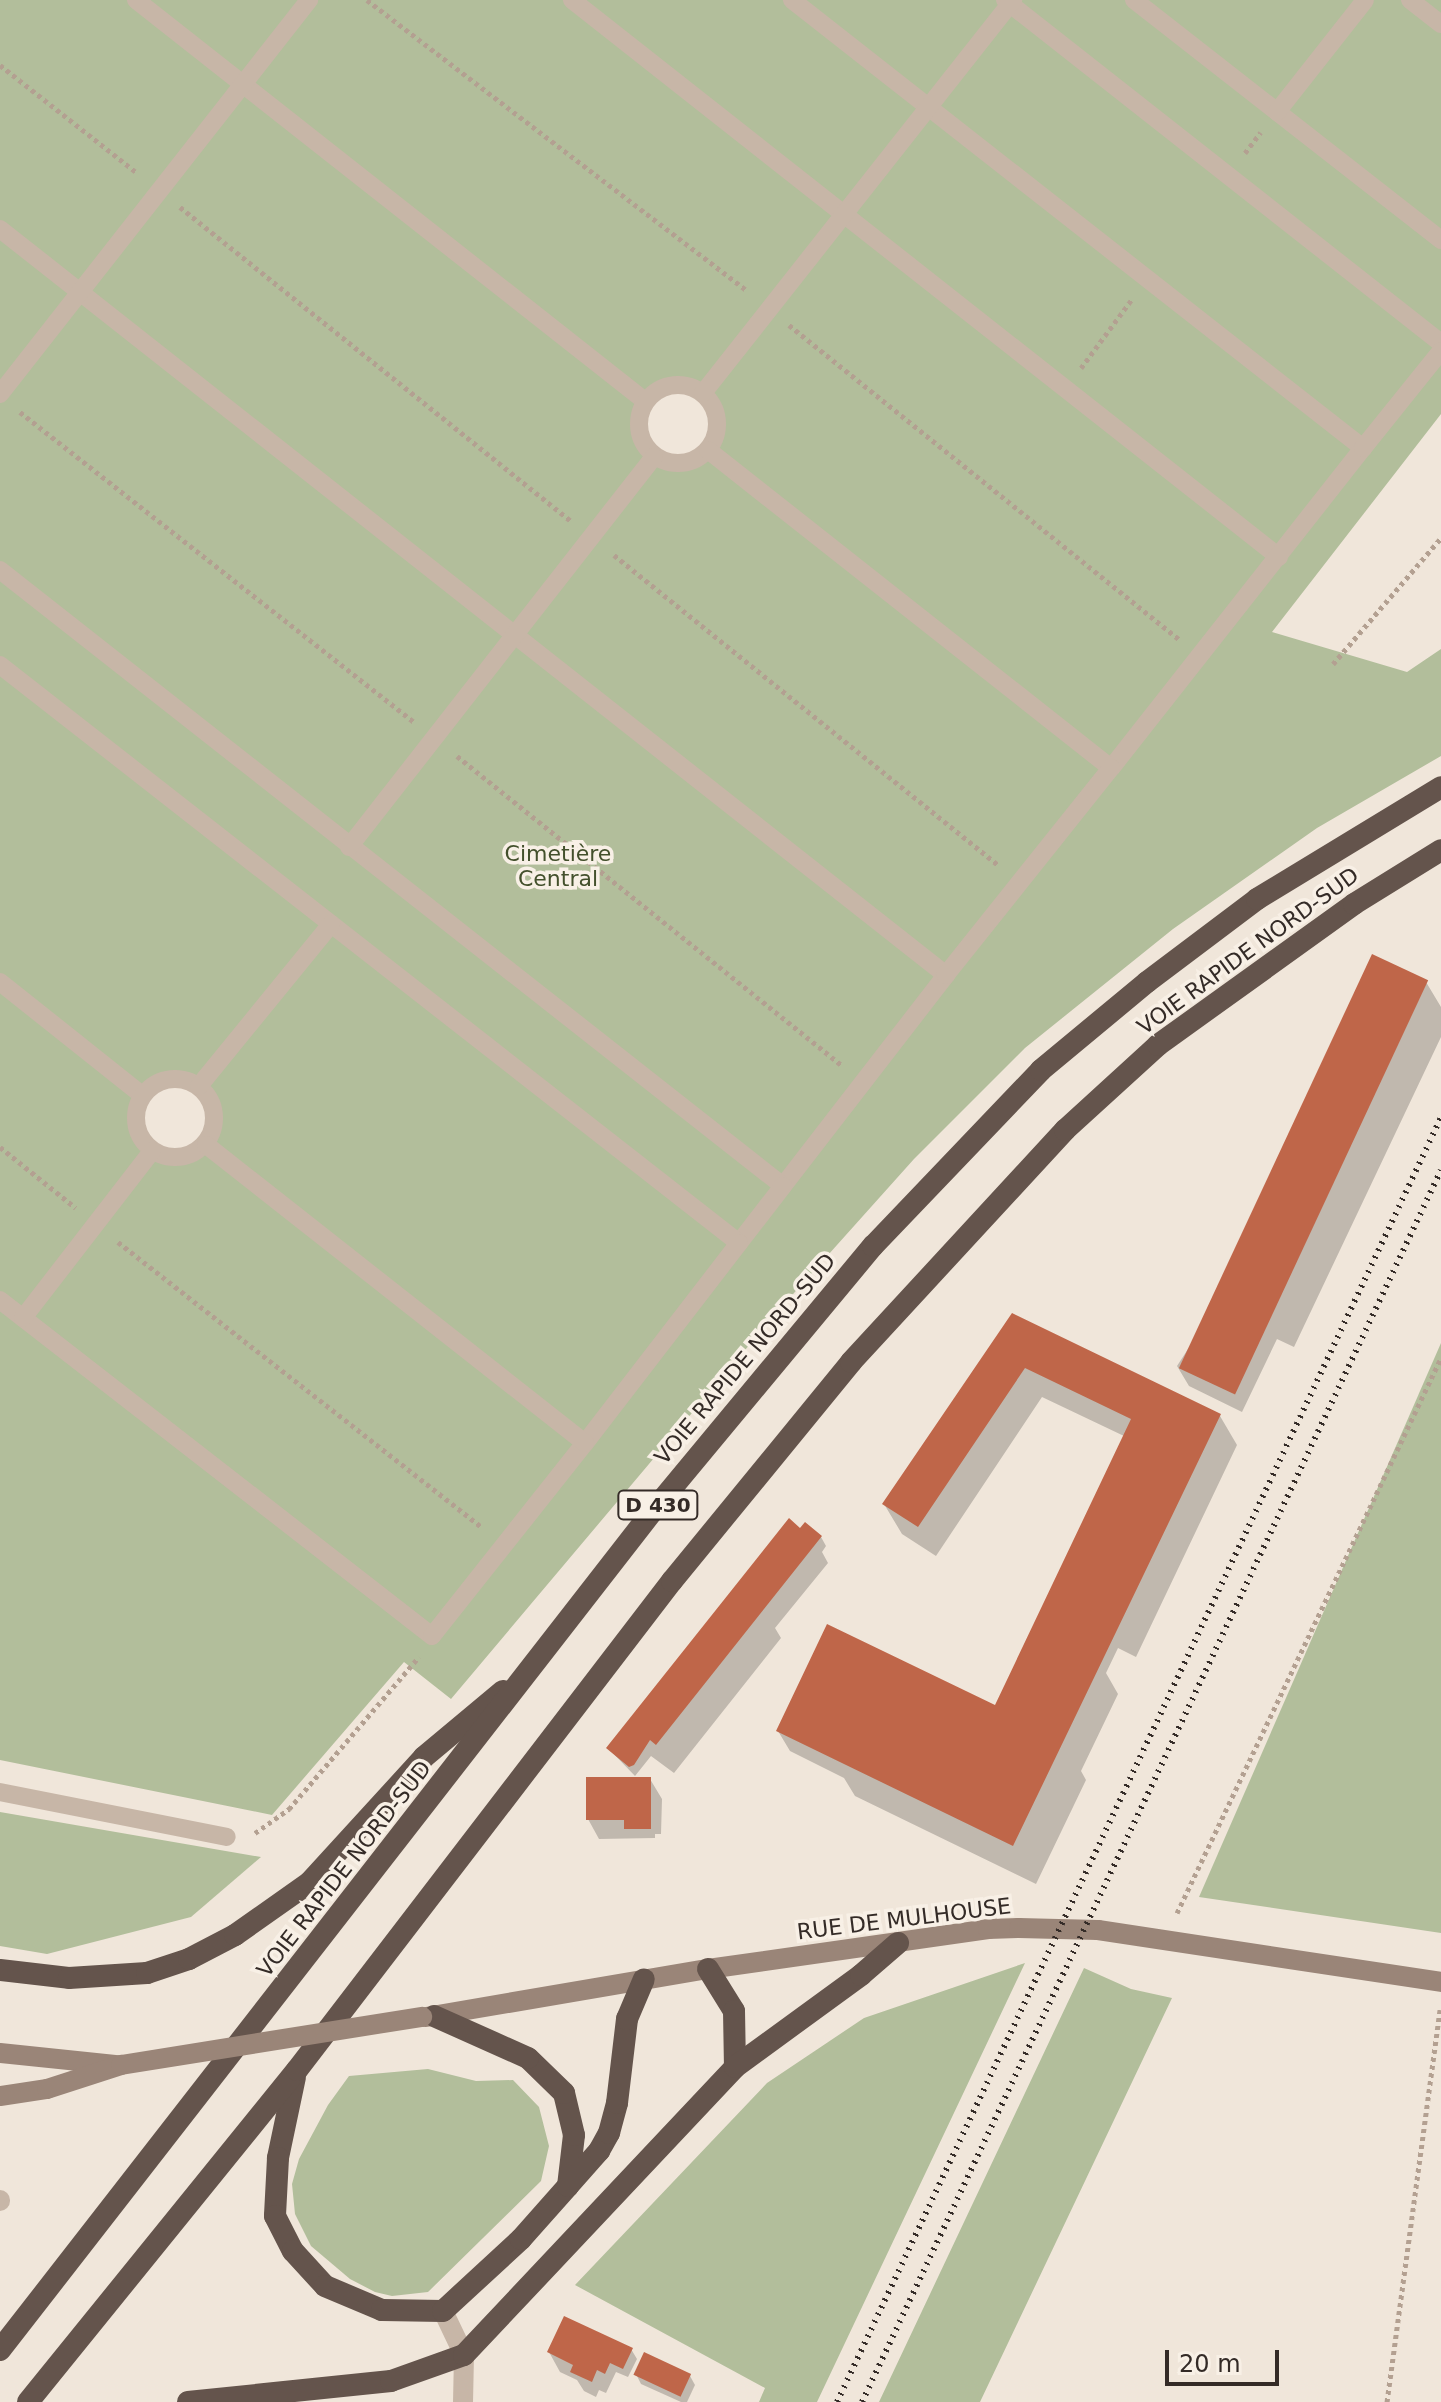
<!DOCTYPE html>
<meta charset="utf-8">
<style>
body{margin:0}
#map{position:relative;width:1441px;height:2402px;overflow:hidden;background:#f0e6da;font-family:"DejaVu Sans",sans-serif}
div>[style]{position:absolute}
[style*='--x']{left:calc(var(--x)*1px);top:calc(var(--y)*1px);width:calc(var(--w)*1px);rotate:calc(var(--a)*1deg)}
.green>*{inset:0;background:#b2be9b}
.shadow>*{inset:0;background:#0003}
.building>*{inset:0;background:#bf6649;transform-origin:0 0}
.path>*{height:5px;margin-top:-2.5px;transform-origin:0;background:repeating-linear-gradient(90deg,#b3a091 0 4px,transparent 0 8px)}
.service>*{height:18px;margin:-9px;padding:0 9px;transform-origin:9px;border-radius:9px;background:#c7b6a7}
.service>.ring{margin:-9px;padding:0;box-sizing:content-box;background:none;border:18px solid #c7b6a7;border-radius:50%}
.minor>*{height:20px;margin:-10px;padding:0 10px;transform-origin:10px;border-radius:10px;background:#c7b6a7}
.secondary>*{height:20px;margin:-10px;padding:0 10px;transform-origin:10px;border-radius:10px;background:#9a8578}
.trunk>*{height:22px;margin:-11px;padding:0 11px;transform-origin:11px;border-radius:11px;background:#64544c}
.rail>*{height:6px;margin-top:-3px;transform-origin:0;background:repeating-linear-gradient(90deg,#342b27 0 2px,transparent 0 8px)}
.secondary-bridge>*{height:20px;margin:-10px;padding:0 10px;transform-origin:10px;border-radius:10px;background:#9a8578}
span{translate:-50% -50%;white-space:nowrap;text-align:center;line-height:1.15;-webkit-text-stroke:7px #f8f0e6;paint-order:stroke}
.shield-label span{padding:2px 6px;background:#f8f0e6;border:2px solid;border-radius:6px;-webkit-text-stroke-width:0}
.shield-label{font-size:20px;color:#342b27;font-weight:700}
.park-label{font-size:22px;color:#43502c}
.street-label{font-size:22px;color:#342b27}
.scale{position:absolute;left:1165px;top:2350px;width:114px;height:36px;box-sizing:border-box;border:4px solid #342b27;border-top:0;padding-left:10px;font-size:24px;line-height:28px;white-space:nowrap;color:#342b27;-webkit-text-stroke:6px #f8f0e6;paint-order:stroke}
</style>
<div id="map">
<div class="green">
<div style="clip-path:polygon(evenodd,0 0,1441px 0,1441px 414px,1272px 632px,1407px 672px,1441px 649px,1441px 756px,1317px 828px,1173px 929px,1025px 1048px,914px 1159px,777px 1312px,451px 1699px,404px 1662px,272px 1815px,0 1760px,0 0,682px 384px,703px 393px,715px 408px,718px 430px,708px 451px,692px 462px,672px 464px,654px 457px,641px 441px,638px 421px,645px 401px,661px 388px,682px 384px,0 0,179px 1078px,199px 1086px,213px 1103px,215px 1125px,206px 1145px,190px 1156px,170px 1158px,152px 1151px,139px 1135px,135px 1115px,142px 1096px,158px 1081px,179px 1078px)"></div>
<div style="clip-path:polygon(1441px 1343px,1441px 1933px,1199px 1897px)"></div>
<div style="clip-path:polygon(0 1812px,261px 1857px,191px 1917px,47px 1954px,0 1946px)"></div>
<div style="clip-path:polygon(1025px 1963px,817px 2402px,759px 2402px,765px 2388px,575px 2285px,767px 2083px,864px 2018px)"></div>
<div style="clip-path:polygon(1084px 1968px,1131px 1989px,1172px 1998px,980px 2402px,879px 2402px)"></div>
<div style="clip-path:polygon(428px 2069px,476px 2081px,513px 2080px,539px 2107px,549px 2146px,541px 2181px,428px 2292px,392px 2296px,375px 2292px,350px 2279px,311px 2246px,295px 2214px,292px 2184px,299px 2159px,328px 2105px,349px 2076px)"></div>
</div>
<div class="shadow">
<div style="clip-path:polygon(1426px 982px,1441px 1007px,1441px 1037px,1294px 1347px,1277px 1339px,1242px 1412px,1189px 1386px,1177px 1366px)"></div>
<div style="clip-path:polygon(1012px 1315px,1220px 1416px,1237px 1445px,1136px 1657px,1118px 1648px,1106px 1673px,1118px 1694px,1081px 1771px,1086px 1780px,1036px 1884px,855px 1796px,844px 1778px,790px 1751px,778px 1731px,1000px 1710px,1124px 1436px,1042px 1397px,936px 1556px,902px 1534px,884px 1504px)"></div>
<div style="clip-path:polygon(801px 1530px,821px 1537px,826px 1546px,822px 1552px,828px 1563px,775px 1628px,781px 1638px,674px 1773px,651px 1756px,635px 1776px,608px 1748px)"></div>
<div style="clip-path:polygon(650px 1779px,662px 1799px,661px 1834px,655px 1834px,655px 1838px,599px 1839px,588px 1819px)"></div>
<div style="clip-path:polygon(631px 2349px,637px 2359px,628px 2377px,616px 2372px,606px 2393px,599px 2390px,596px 2397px,584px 2391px,577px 2380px,560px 2372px,549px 2352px)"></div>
<div style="clip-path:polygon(636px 2374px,690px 2376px,695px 2385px,687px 2402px,681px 2402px,641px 2384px)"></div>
</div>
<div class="building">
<div style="left:1372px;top:954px;width:62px;height:457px;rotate:25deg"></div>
<div style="clip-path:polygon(1012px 1313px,1221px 1414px,1013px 1846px,776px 1731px,827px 1624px,995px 1705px,1131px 1419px,1025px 1368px,918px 1527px,882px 1504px)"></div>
<div style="clip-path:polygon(789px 1518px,800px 1528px,805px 1522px,822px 1536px,656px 1745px,650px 1740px,634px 1765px,629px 1767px,606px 1748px)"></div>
<div style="clip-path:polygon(586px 1777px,651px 1777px,651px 1829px,624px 1829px,624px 1820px,586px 1820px)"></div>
<div style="clip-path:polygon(564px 2316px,633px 2348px,623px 2369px,610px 2363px,605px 2374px,597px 2370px,592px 2382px,570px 2372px,573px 2365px,547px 2352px)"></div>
<div style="left:644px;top:2352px;width:52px;height:25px;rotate:25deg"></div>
</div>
<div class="path">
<div style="--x:367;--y:0;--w:479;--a:37.4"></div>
<div style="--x:0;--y:65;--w:174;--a:38.2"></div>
<div style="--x:1245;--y:153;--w:26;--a:-53"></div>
<div style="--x:180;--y:207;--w:501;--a:38.77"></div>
<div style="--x:789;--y:325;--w:502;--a:38.86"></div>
<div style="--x:1081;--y:368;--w:86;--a:-53.5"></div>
<div style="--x:20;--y:412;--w:501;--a:38.2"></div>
<div style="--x:614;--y:555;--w:494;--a:38.9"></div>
<div style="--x:1333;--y:664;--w:166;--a:-49.4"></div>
<div style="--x:457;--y:756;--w:494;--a:38.8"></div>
<div style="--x:0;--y:1147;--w:97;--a:38.8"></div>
<div style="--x:118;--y:1242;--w:462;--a:38.1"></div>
<div style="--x:255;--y:1833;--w:42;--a:-35.2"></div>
<div style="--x:289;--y:1809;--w:200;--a:-49.5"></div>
<div style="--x:1177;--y:1913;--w:615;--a:-64.56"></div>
<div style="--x:1387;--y:2402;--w:396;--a:-82.3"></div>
</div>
<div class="service">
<div style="--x:136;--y:0;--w:648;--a:38.23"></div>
<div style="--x:572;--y:0;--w:900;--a:38.23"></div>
<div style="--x:792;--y:0;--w:726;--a:38.12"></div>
<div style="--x:1363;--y:448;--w:407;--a:128.2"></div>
<div style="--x:1005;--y:0;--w:555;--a:38.19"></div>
<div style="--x:1134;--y:0;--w:390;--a:38"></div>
<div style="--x:1410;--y:0;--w:39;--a:38"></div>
<div style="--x:1277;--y:112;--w:142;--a:-51.8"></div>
<div style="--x:0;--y:229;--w:1205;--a:38.26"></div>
<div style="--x:946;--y:975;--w:267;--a:127.7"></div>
<div class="ring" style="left:639px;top:385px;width:60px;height:60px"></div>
<div style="--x:703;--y:393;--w:501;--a:-51.73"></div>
<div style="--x:0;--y:394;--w:501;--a:-51.89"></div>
<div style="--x:1363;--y:448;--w:124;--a:-51.2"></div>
<div style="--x:708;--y:450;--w:513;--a:38.28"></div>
<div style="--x:1111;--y:768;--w:265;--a:128.6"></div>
<div style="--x:0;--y:570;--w:996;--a:38.19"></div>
<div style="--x:783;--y:1186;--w:72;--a:127.7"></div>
<div style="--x:0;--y:665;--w:938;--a:38.03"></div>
<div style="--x:739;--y:1243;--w:252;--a:127.6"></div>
<div style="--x:349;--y:847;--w:495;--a:-52"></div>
<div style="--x:0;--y:982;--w:181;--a:38.5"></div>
<div class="ring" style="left:136px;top:1079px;width:60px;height:60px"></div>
<div style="--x:199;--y:1086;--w:209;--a:-50.8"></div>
<div style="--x:0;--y:1300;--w:547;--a:37.87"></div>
<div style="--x:432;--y:1636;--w:246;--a:-51.6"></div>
<div style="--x:585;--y:1443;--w:482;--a:-141.8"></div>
<div style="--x:23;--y:1318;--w:211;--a:-52.3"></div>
<div style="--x:0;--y:1792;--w:231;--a:11.2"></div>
</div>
<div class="minor">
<div style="--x:0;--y:2200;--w:1;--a:90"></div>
<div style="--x:443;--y:2311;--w:49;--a:64.5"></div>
<div style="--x:464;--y:2355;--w:47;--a:91.2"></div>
</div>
<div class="secondary">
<div style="--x:426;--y:2017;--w:286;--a:-9.7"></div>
<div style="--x:708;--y:1969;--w:283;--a:-8.1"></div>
<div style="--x:988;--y:1929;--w:31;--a:-2"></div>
<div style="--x:1019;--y:1928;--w:79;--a:1.5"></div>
<div style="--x:1098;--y:1930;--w:347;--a:8.6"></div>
<div style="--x:0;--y:2053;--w:118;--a:5.9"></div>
<div style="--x:0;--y:2096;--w:48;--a:-8.5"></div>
<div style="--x:47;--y:2089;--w:78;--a:-18"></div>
</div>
<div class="trunk">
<div style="--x:708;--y:1969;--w:49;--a:58.2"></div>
<div style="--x:734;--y:2011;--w:56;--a:89"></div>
<div style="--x:0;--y:1970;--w:69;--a:6.6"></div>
<div style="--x:69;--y:1978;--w:78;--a:-3.7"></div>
<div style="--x:147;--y:1973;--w:44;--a:-18.4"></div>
<div style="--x:189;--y:1959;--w:52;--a:-27.6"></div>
<div style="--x:235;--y:1935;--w:92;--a:-35.2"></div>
<div style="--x:310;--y:1882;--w:169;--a:-47.6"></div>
<div style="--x:424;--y:1757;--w:103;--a:-39.9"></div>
<div style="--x:295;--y:2077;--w:83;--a:101.9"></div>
<div style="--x:278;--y:2158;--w:58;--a:93"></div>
<div style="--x:275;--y:2216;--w:39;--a:63"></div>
<div style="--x:293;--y:2251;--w:47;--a:47.6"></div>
<div style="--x:325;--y:2286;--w:62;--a:22.8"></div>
<div style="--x:382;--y:2310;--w:61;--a:0.9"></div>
<div style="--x:443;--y:2311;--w:106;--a:-42.7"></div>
<div style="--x:521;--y:2239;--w:71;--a:-48.4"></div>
<div style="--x:568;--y:2186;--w:51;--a:-83.3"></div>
<div style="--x:574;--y:2135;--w:43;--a:-103.4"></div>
<div style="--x:564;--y:2093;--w:50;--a:-135.8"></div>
<div style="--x:528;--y:2058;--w:103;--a:-155.9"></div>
<div style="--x:568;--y:2186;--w:47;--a:-48.5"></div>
<div style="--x:599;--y:2151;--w:21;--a:-61"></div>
<div style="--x:609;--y:2133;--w:31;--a:-75"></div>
<div style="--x:617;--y:2103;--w:85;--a:-83.2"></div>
<div style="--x:627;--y:2019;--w:43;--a:-67"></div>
<div style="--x:0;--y:2350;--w:1062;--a:-52.12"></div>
<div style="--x:652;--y:1512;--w:346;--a:-50.3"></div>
<div style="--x:873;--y:1246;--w:243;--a:-46.3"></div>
<div style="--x:1041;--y:1070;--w:138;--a:-39.7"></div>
<div style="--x:1147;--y:982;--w:138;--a:-37"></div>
<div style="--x:1257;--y:899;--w:215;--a:-31.3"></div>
<div style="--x:28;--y:2402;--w:427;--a:-51"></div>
<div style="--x:297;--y:2070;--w:616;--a:-52.52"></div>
<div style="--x:672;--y:1581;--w:283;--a:-50.7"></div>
<div style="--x:851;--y:1362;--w:316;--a:-47.3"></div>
<div style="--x:1065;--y:1130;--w:126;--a:-42.4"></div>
<div style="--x:1158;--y:1045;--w:241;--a:-35.7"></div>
<div style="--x:1354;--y:904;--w:102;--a:-31.8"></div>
<div style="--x:188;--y:2402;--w:204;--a:-5.9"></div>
<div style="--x:391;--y:2381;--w:77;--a:-19.6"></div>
<div style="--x:464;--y:2355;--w:395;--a:-46.7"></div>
<div style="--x:735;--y:2067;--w:156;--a:-36.1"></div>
<div style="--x:861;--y:1975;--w:49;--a:-40.9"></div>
</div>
<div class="rail">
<div style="--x:837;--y:2402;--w:1420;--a:-64.82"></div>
<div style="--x:862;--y:2402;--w:1361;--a:-64.83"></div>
</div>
<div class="secondary-bridge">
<div style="--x:121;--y:2065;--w:305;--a:-9.1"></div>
</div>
<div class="shield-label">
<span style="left:658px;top:1505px">D 430</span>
</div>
<div class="park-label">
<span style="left:558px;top:866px">Cimetière<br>Central</span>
</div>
<div class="street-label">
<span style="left:1248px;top:951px;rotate:-36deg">VOIE RAPIDE NORD-SUD</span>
<span style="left:745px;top:1359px;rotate:-50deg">VOIE RAPIDE NORD-SUD</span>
<span style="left:344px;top:1869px;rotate:-52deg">VOIE RAPIDE NORD-SUD</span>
<span style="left:904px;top:1919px;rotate:-7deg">RUE DE MULHOUSE</span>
</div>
<div class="scale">20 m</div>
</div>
